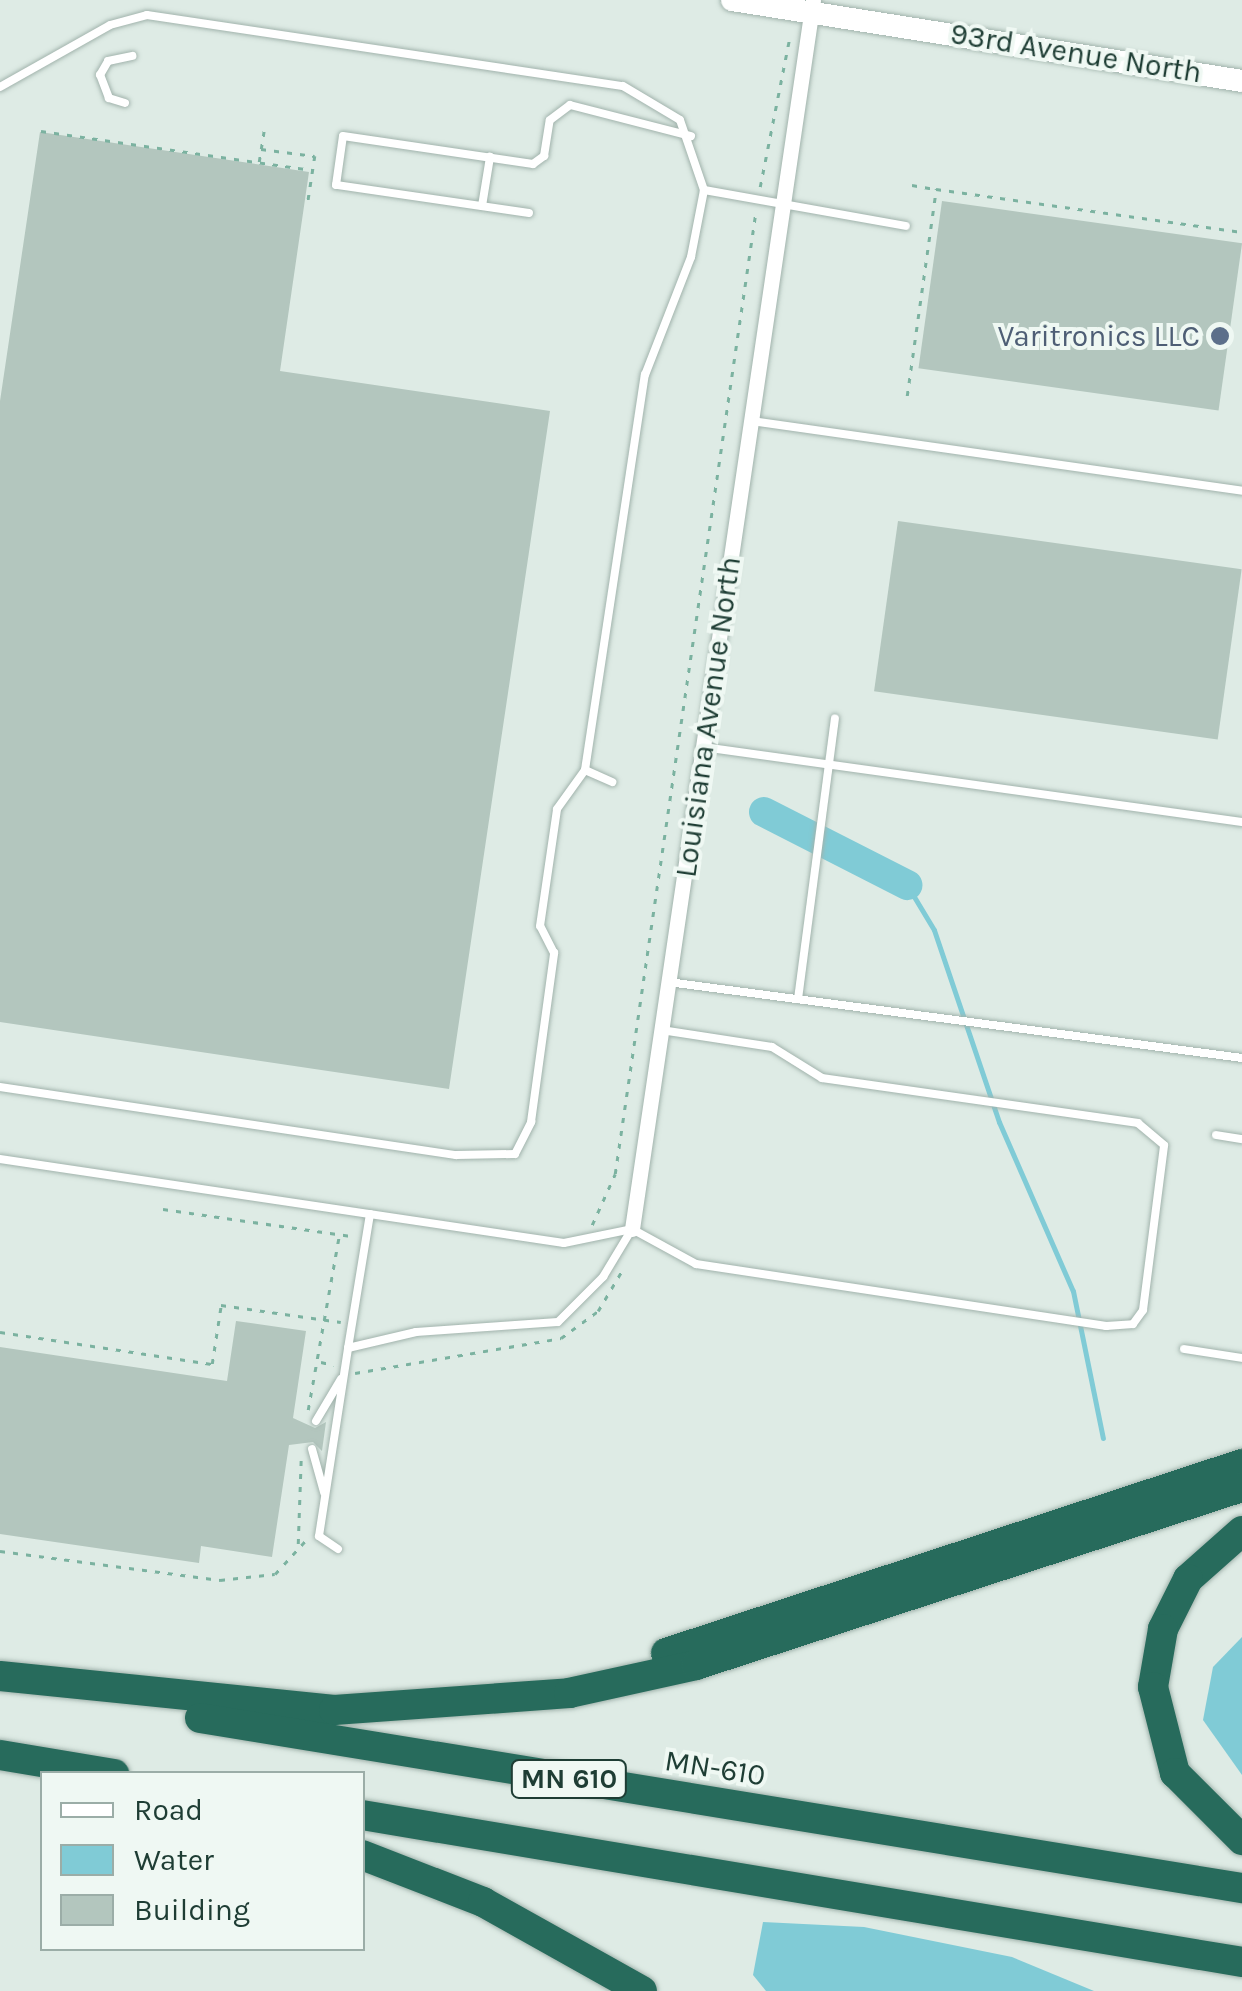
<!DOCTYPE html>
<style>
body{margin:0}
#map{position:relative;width:1242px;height:1991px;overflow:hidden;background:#deebe5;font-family:Karla,sans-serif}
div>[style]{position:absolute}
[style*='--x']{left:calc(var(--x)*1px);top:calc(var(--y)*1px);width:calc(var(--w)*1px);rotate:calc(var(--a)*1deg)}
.water>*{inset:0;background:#80cbd6}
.stream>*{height:5px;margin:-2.5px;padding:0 2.5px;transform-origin:2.5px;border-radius:2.5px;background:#80cbd6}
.river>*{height:30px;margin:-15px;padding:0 15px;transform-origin:15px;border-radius:15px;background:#80cbd6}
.building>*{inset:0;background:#b3c6be;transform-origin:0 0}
.path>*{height:2.5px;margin-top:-1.25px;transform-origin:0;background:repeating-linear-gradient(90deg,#7bb2a0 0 5px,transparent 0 13px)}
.roads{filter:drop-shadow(0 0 2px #a1b3ac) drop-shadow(0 0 2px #a1b3ac)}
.lane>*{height:8px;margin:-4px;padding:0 4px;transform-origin:4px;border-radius:4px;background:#fff}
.street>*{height:15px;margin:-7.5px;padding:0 7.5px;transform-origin:7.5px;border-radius:7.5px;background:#fff}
.secondary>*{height:22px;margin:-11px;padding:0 11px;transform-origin:11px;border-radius:11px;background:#fff}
.highway>*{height:30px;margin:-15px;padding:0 15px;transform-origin:15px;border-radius:15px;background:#276b5c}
.dots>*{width:28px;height:28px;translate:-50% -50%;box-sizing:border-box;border:5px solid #eff8f3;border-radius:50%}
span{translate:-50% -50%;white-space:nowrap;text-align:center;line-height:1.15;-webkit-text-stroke:8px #eff8f3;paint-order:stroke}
.shield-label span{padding:2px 8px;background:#eff8f3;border:2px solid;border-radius:8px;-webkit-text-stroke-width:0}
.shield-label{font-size:28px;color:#1e3d34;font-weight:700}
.street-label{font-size:30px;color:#1e3d34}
.service-label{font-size:30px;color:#4e5e75}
.right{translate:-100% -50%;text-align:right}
.legend{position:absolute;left:40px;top:1771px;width:325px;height:180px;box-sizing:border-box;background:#eff8f3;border:2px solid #9bada7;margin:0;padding:12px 18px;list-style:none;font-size:30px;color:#1e3d34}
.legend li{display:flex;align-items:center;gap:20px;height:50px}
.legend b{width:50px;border:2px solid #9bada7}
</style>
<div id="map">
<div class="water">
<div style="clip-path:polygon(1242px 1637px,1242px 1775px,1203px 1720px,1213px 1667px)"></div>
<div style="clip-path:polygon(763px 1922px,864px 1927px,1012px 1957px,1094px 1991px,766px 1991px,753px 1975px)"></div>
</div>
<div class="stream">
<div style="--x:907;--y:885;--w:52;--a:59"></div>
<div style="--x:934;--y:930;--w:203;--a:71.3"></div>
<div style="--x:999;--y:1122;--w:184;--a:66.4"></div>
<div style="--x:1073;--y:1291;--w:150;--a:78.5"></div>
</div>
<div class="river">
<div style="--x:764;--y:812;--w:161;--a:27"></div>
</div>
<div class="building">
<div style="clip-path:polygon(40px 132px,309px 172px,280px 371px,550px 411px,449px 1089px,0 1022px,0 401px)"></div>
<div style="left:942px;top:201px;width:303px;height:169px;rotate:8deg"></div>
<div style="left:898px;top:521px;width:347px;height:172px;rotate:8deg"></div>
<div style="clip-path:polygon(236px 1321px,306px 1331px,293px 1418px,315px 1428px,326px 1422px,322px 1451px,313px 1442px,289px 1445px,272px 1557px,201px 1546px,199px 1563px,0 1534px,0 1347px,227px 1381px)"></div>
</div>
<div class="path">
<div style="--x:41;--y:131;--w:274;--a:8.2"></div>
<div style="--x:261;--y:149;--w:54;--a:7.4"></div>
<div style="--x:315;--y:156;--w:47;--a:98.7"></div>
<div style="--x:259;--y:162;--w:38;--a:-81"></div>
<div style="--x:912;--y:185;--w:23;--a:10"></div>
<div style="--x:760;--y:187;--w:155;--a:-78.8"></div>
<div style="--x:907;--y:396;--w:209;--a:-82"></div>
<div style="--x:936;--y:189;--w:309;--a:8"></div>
<div style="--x:163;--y:1209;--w:190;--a:8.2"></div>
<div style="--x:592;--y:1225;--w:56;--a:-65.7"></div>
<div style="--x:615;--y:1174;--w:974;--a:-81.68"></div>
<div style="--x:0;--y:1332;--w:214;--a:8.6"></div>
<div style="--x:212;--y:1364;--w:60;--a:-81.3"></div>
<div style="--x:221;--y:1305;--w:121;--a:8.1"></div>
<div style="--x:321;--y:1362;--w:13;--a:13"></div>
<div style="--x:355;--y:1373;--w:209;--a:-9.6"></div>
<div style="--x:561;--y:1338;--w:46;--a:-36.1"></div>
<div style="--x:598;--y:1311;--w:49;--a:-59.2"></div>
<div style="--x:308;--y:1410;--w:177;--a:-79.9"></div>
<div style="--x:298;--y:1544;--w:85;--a:-88"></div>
<div style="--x:0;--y:1551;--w:222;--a:7.5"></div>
<div style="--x:220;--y:1580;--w:55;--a:-6.2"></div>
<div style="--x:275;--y:1574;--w:47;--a:-47.6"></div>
</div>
<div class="roads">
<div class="lane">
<div style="--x:0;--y:87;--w:126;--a:-29.4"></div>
<div style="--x:110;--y:25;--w:38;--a:-15"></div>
<div style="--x:147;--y:15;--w:481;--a:8.5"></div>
<div style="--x:623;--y:86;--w:66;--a:30.8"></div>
<div style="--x:680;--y:120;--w:74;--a:71.1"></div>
<div style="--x:125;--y:103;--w:17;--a:-163"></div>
<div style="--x:109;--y:98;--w:25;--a:-111"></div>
<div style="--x:100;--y:75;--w:16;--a:-60"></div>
<div style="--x:108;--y:61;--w:25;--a:-12"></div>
<div style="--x:482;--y:206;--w:50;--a:-80.7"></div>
<div style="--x:529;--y:213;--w:195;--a:-171.7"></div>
<div style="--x:336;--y:185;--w:49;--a:-81.9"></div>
<div style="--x:343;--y:136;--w:192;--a:8.4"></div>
<div style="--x:533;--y:164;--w:14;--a:-36"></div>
<div style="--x:544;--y:156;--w:36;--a:-81"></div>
<div style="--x:550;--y:120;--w:25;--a:-37"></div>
<div style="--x:570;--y:105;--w:125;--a:14.4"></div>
<div style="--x:752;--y:421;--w:495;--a:8.1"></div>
<div style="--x:703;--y:747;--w:544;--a:7.92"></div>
<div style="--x:585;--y:770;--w:30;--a:24"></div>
<div style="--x:668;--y:982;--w:579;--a:7.54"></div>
<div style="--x:798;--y:999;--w:283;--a:-82.5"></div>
<div style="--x:0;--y:1087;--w:461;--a:8.5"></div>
<div style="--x:456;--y:1155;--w:59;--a:-1"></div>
<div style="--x:515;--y:1154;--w:36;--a:-63"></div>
<div style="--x:531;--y:1122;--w:171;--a:-82.2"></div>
<div style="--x:554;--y:953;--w:30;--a:-117"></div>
<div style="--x:540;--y:926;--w:118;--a:-81.7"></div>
<div style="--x:557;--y:809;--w:48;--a:-54.3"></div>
<div style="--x:585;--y:770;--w:400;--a:-81.4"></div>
<div style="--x:645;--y:375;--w:127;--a:-68.7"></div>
<div style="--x:691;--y:257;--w:68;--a:-79"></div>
<div style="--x:704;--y:190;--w:205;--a:10.1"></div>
<div style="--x:1216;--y:1135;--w:26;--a:9"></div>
<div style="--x:0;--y:1159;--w:570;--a:8.47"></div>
<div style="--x:564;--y:1243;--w:69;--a:-11.6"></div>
<div style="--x:370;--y:1214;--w:136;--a:99.3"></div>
<div style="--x:348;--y:1348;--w:70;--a:-13.2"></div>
<div style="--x:416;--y:1332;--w:142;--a:-4"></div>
<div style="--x:558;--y:1322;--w:64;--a:-45"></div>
<div style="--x:603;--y:1277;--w:56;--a:-58.9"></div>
<div style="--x:632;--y:1229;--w:73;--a:28.7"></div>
<div style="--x:696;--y:1264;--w:415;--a:8.6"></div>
<div style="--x:1106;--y:1326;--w:27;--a:-4"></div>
<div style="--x:1133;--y:1324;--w:17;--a:-54"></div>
<div style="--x:1143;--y:1310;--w:166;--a:-82.7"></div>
<div style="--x:1164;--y:1145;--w:34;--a:-140"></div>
<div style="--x:1138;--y:1123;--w:319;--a:-171.9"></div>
<div style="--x:822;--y:1078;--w:59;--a:-148.2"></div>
<div style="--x:772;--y:1047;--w:112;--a:-171.3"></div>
<div style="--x:1184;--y:1349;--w:59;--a:8.8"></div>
<div style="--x:316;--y:1421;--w:49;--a:-59.2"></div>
<div style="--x:312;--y:1449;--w:45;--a:74.4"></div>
<div style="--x:338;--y:1549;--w:23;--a:-146"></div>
<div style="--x:319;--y:1536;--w:190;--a:-81.2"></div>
</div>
<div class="street">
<div style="--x:632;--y:1229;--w:1242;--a:-81.62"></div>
</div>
<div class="secondary">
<div style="--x:732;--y:0;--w:516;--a:9.02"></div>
</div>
<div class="highway">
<div style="--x:1242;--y:1531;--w:72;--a:138.4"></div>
<div style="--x:1188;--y:1579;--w:56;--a:116.6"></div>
<div style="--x:1163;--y:1629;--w:59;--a:99.8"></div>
<div style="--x:1153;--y:1687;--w:89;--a:75.7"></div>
<div style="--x:1175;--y:1773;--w:95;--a:45"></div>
<div style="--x:666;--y:1653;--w:606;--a:-18.17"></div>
<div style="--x:0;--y:1676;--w:336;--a:5.8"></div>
<div style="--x:334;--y:1710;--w:236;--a:-4.1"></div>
<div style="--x:569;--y:1693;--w:130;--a:-12.4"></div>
<div style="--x:696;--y:1665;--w:574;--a:-18.06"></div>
<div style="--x:200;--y:1718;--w:1056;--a:9.27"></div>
<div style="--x:0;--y:1755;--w:116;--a:9.5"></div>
<div style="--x:362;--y:1815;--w:892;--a:9.48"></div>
<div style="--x:362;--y:1855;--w:130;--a:21.2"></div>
<div style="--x:483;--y:1902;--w:182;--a:29.2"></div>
</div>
</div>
<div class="dots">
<div style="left:1220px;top:336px;background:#5c6f8a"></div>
</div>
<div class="shield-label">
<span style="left:569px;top:1779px">MN 610</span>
</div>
<div class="street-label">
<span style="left:1076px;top:53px;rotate:9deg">93rd Avenue North</span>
<span style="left:708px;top:717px;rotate:-82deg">Louisiana Avenue North</span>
<span style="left:715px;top:1768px;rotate:9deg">MN-610</span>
</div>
<div class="service-label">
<span class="right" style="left:1200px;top:336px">Varitronics LLC</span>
</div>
<ul class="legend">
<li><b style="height:12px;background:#fff"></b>Road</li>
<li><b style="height:28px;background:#80cbd6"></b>Water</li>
<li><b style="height:28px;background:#b3c6be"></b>Building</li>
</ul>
</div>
